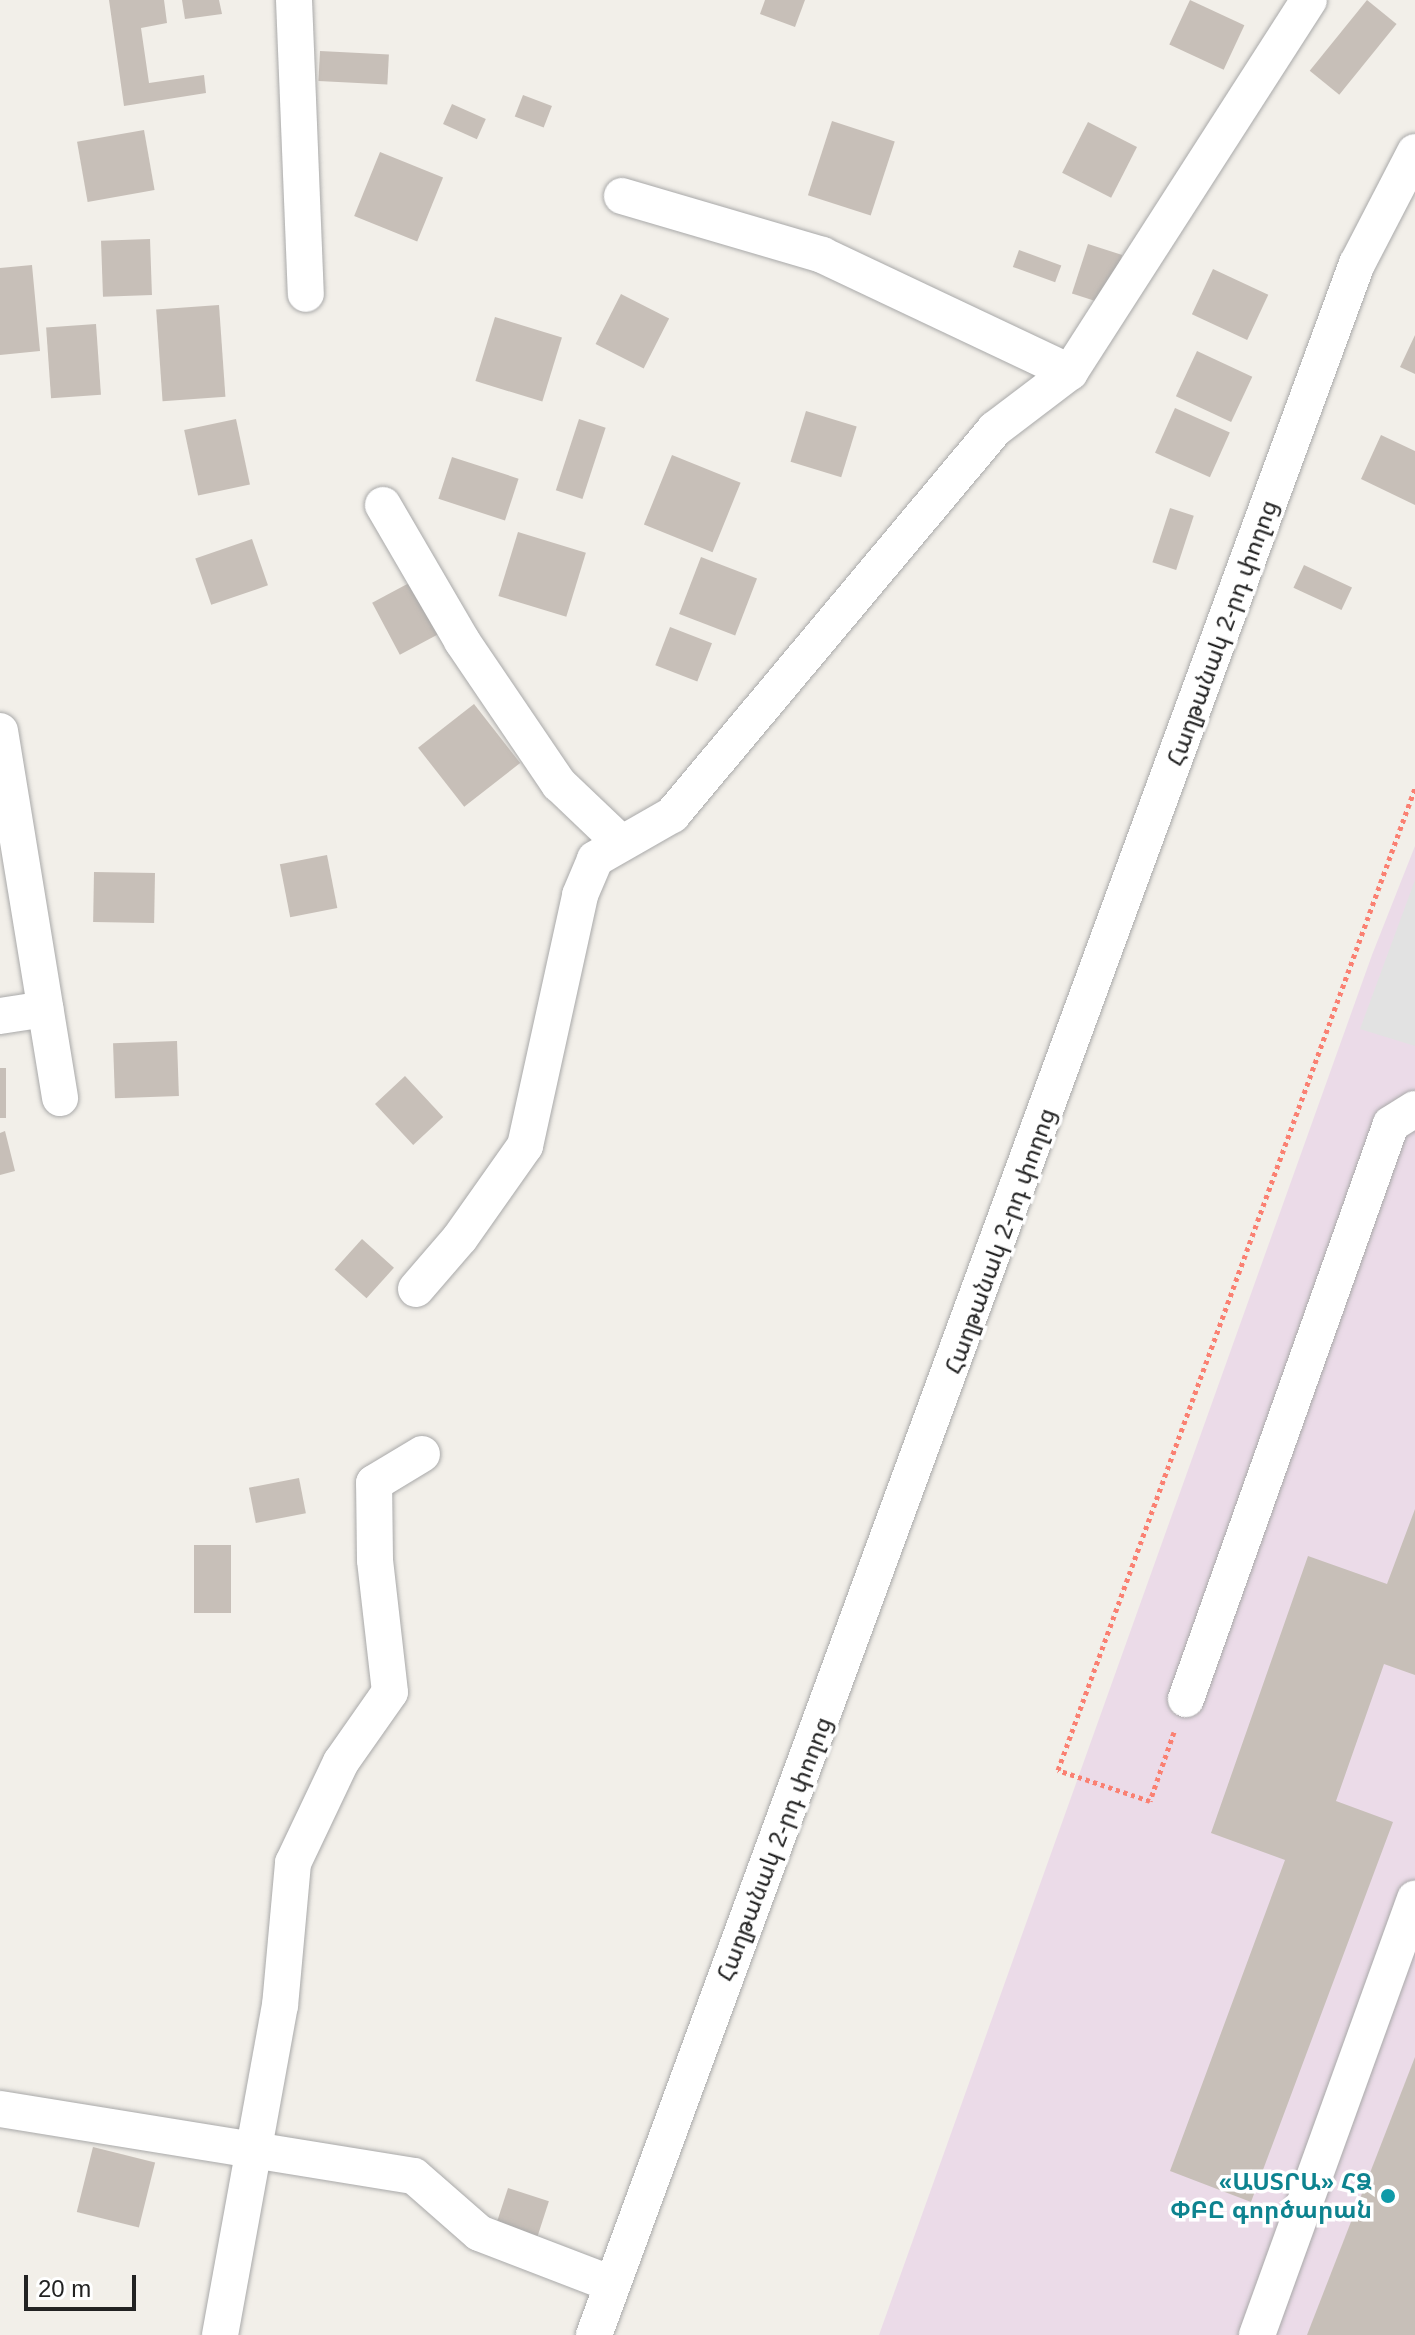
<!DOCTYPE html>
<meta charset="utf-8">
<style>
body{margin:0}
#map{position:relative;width:1415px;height:2335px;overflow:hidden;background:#f2efe9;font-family:Arial,"Noto Sans Armenian",sans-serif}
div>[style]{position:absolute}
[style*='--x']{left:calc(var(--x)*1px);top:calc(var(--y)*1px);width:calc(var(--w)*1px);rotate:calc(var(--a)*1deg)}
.industrial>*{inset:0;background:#ebdbe8}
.parking>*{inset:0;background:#e2e2e2}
.building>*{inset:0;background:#c7bfb8;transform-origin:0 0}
.path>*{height:5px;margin-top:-2.5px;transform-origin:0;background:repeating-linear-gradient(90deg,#fa8072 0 4px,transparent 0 8px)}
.roads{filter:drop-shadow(0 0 2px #a9a9a9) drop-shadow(0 0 2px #a9a9a9)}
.minor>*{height:36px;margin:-18px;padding:0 18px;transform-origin:18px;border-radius:18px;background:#fff}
.dots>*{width:22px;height:22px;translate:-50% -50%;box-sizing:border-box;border:4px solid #fff;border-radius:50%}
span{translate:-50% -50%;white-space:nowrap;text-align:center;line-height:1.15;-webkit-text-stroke:7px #fff;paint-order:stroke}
.street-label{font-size:24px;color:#222}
.culture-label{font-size:24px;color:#0d838f;font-weight:700}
.right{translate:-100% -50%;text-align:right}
.scale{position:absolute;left:24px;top:2275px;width:112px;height:36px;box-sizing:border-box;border:4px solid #222;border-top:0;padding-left:10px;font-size:24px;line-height:28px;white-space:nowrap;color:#222;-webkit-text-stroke:6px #fff;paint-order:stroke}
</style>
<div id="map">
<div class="industrial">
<div style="clip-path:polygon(1415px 846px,1415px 2335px,879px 2335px,1372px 955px)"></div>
</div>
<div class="parking">
<div style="clip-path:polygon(1415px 880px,1415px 1046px,1360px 1029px)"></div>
</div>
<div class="building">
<div style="clip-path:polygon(109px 0,164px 0,167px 23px,141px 28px,149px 83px,204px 75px,206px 93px,124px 106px)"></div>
<div style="clip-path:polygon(182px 0,219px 0,222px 14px,185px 19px)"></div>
<div style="clip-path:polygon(765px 0,805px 0,795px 27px,760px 14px)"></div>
<div style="left:1190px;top:0;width:60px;height:49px;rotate:25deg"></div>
<div style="left:1367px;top:0;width:38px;height:91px;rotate:39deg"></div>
<div style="left:320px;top:51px;width:69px;height:30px;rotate:3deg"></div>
<div style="left:523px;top:95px;width:31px;height:23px;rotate:21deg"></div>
<div style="left:452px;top:104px;width:37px;height:22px;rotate:24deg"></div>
<div style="left:832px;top:121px;width:66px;height:78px;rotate:18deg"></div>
<div style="left:1088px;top:122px;width:55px;height:57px;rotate:27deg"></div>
<div style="left:144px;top:130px;width:61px;height:68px;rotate:80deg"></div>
<div style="left:380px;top:152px;width:68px;height:69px;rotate:22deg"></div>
<div style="left:150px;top:239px;width:56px;height:49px;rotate:88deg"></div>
<div style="left:1088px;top:244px;width:36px;height:52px;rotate:18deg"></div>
<div style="left:1019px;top:250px;width:45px;height:18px;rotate:20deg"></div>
<div style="clip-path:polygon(32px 265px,40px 351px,0 355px,0 268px)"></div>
<div style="left:1213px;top:269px;width:61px;height:50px;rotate:25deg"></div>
<div style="left:621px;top:294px;width:54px;height:56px;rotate:27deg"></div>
<div style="left:219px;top:305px;width:92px;height:63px;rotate:86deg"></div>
<div style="left:495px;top:317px;width:70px;height:67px;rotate:17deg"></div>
<div style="left:96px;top:324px;width:71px;height:50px;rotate:86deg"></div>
<div style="clip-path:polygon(1415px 335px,1415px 374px,1400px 367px)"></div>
<div style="left:1197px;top:351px;width:61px;height:50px;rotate:25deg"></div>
<div style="left:1175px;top:408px;width:60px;height:49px;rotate:24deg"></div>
<div style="left:806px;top:411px;width:53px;height:53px;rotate:17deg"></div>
<div style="left:236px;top:419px;width:67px;height:53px;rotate:78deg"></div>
<div style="left:579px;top:419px;width:28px;height:75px;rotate:18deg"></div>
<div style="clip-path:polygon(1381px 435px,1415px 451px,1415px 505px,1361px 479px)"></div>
<div style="left:672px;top:455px;width:74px;height:75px;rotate:22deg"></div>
<div style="left:452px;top:457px;width:70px;height:44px;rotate:18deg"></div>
<div style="left:1170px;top:508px;width:25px;height:57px;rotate:18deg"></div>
<div style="left:518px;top:532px;width:71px;height:67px;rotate:17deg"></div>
<div style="left:252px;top:539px;width:49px;height:60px;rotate:71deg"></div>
<div style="left:701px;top:557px;width:60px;height:61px;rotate:21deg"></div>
<div style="left:1304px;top:565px;width:53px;height:25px;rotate:25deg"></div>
<div style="left:411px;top:582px;width:59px;height:44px;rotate:62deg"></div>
<div style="left:670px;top:627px;width:45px;height:41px;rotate:21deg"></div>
<div style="left:474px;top:704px;width:75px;height:71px;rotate:52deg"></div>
<div style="left:327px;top:855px;width:54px;height:48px;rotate:79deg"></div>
<div style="left:94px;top:872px;width:61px;height:50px;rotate:1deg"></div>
<div style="left:177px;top:1041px;width:55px;height:64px;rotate:88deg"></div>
<div style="left:0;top:1068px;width:6px;height:50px"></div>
<div style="left:405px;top:1076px;width:56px;height:41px;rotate:47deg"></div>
<div style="clip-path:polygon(5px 1131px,15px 1171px,0 1175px,0 1133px)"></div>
<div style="left:362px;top:1239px;width:43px;height:41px;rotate:42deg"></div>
<div style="left:299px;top:1478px;width:36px;height:51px;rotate:79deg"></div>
<div style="clip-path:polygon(1415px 1509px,1415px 1675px,1384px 1664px,1336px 1801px,1393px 1822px,1251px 2202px,1170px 2171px,1285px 1860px,1211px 1833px,1308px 1556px,1387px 1584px)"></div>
<div style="left:194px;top:1545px;width:37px;height:68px"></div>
<div style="clip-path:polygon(1415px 2057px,1415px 2335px,1307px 2335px)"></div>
<div style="left:93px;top:2147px;width:64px;height:67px;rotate:14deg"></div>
<div style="left:508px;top:2188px;width:43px;height:39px;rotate:18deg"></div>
</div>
<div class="path">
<div style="--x:1174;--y:1732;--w:73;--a:109.2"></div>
<div style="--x:1150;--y:1801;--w:97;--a:-161.4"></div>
<div style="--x:1058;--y:1770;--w:1045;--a:-70.02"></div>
</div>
<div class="roads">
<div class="minor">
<div style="--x:294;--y:0;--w:294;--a:87.7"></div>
<div style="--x:622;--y:196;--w:209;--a:16.4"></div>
<div style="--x:822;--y:255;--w:274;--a:25.3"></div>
<div style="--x:383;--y:505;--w:157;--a:59.8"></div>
<div style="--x:462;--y:641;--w:173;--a:55.9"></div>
<div style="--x:559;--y:784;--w:84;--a:43.6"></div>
<div style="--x:0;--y:731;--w:372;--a:80.7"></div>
<div style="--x:0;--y:1016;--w:46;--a:-8.8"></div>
<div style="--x:416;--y:1289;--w:67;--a:-49.2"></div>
<div style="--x:460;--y:1238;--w:113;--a:-54.8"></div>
<div style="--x:525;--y:1146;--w:257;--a:-77.6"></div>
<div style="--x:580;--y:895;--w:39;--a:-67"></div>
<div style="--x:595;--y:859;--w:89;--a:-29.7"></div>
<div style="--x:672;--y:815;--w:503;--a:-50.08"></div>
<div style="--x:995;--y:429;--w:94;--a:-37.2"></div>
<div style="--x:1070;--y:372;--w:442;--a:-57.3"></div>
<div style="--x:1186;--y:1699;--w:610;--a:-70.38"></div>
<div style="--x:1391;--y:1124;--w:28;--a:-32"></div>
<div style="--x:0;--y:2109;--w:419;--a:9.2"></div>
<div style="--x:414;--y:2176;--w:86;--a:41.2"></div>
<div style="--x:479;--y:2233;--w:142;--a:21"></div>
<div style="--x:220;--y:2335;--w:334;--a:-79.7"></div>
<div style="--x:280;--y:2006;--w:144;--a:-84.8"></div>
<div style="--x:293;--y:1863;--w:112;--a:-64.6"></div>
<div style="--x:341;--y:1762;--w:85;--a:-55"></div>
<div style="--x:390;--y:1692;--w:133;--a:-96.5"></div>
<div style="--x:375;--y:1560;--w:77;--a:-90.7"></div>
<div style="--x:374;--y:1483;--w:56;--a:-31.1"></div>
<div style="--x:594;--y:2335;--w:2207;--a:-69.78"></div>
<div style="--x:1357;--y:264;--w:126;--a:-62.6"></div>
<div style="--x:1257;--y:2335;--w:464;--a:-70.1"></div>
</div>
</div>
<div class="dots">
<div style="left:1388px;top:2196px;background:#0f9aa8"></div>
</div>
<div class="street-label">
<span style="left:1222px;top:633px;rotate:-70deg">Հաղթանակ 2-րդ փողոց</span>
<span style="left:1000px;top:1241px;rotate:-70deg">Հաղթանակ 2-րդ փողոց</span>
<span style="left:774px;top:1849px;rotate:-69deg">Հաղթանակ 2-րդ փողոց</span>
</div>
<div class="culture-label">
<span class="right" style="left:1372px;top:2196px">«ԱՍՏՐԱ» ՀՁ<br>ՓԲԸ գործարան</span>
</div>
<div class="scale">20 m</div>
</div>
